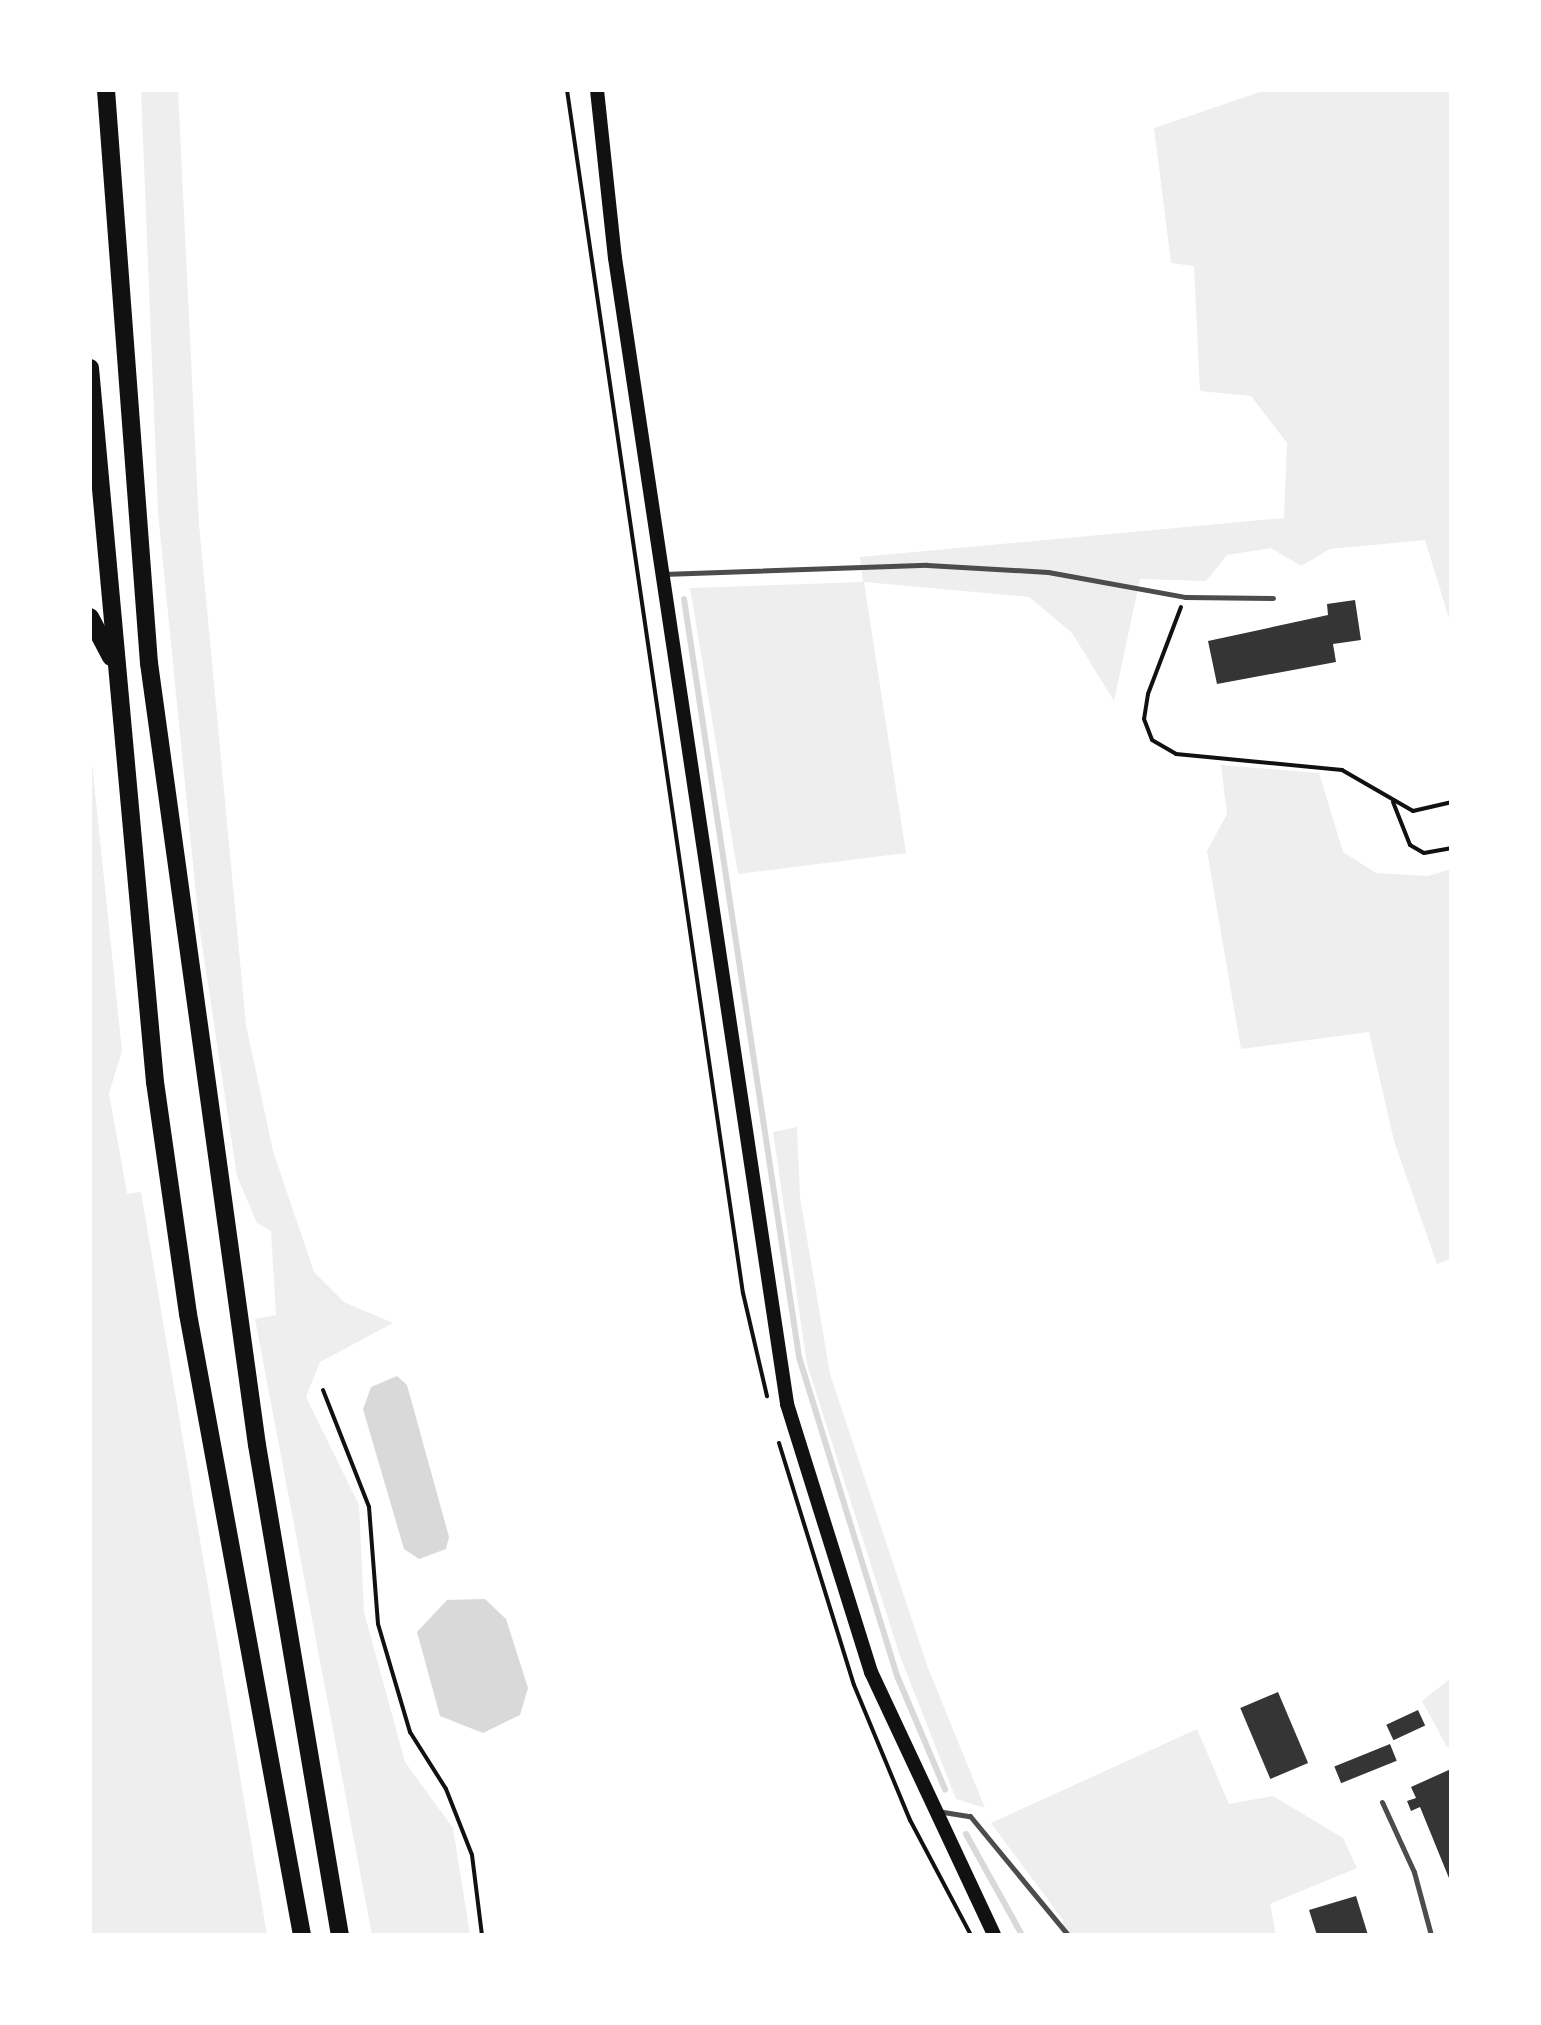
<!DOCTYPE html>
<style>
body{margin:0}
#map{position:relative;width:1541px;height:2025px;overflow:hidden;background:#fff;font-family:"Source Sans 3",sans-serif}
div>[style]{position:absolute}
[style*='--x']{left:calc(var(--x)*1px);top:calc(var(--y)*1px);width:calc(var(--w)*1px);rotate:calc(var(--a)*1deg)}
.green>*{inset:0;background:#eee}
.water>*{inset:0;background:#d9d9d9}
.stream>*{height:6px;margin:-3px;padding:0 3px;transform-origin:3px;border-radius:3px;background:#d9d9d9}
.building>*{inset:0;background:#353535;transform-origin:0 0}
.path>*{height:4px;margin:-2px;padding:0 2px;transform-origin:2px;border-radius:2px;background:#111}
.service>*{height:5px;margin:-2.5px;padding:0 2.5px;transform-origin:2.5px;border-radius:2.5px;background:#4c4c4c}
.secondary>*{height:14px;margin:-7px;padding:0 7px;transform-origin:7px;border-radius:7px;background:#111}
.motorway>*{height:18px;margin:-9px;padding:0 9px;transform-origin:9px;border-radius:9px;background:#111}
span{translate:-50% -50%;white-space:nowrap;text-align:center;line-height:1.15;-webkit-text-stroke:6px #fff;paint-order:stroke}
.frame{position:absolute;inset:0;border:92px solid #fff;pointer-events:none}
</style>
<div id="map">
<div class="green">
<div style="clip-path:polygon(141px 90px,178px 90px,199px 524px,246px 1025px,273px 1151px,314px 1272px,344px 1302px,393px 1323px,320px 1362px,306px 1397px,359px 1505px,364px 1612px,405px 1762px,453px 1828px,470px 1935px,372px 1935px,255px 1319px,276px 1315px,271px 1231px,257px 1223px,237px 1176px,199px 925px,158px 512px)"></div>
<div style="clip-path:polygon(1266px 90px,1451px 90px,1451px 625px,1425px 540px,1330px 549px,1301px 566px,1271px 548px,1227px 555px,1206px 581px,1140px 579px,1114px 701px,1072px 633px,1029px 597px,864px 582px,906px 853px,738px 874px,690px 588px,863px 582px,860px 557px,1284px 518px,1287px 443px,1251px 396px,1200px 391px,1194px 266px,1171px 263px,1154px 128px)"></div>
<div style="clip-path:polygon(90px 744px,122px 1051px,109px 1093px,127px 1194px,141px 1192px,267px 1935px,90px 1935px)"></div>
<div style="clip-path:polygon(1221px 765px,1319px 773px,1343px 852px,1376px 873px,1428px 876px,1451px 869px,1451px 1259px,1437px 1264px,1394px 1141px,1369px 1032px,1241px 1049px,1207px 851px,1227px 814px)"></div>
<div style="clip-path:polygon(797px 1127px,800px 1197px,830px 1374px,928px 1668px,985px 1808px,956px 1799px,900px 1656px,807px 1364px,773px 1132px)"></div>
<div style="clip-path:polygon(1451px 1678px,1451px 1746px,1447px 1747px,1422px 1701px)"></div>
<div style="clip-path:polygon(1197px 1729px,1229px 1804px,1273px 1796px,1343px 1838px,1357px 1868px,1270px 1904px,1276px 1935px,1064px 1935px,1063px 1920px,991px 1823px)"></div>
</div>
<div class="water">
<div style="clip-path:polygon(397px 1376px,407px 1385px,449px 1537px,446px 1549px,419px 1559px,404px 1549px,363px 1409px,371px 1387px)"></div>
<div style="clip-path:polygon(485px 1599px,506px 1619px,528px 1688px,520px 1715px,483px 1733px,440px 1716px,417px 1632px,447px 1600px)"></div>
</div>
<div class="stream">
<div style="--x:684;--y:599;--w:767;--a:81.37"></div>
<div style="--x:799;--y:1357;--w:336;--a:72.9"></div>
<div style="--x:898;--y:1678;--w:121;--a:67.1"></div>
<div style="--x:966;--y:1834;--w:115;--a:61"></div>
</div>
<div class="building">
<div style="clip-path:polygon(1355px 600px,1361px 640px,1333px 644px,1336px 662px,1217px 684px,1208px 641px,1328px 615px,1327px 604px)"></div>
<div style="left:1278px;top:1692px;width:77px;height:41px;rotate:67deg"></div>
<div style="left:1418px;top:1710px;width:17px;height:35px;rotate:65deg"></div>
<div style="left:1390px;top:1744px;width:18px;height:60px;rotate:68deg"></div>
<div style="clip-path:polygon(1451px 1769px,1451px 1883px,1420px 1807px,1411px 1811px,1407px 1801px,1416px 1798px,1411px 1787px)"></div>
<div style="clip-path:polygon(1356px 1896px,1368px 1935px,1317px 1935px,1309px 1910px)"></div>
</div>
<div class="path">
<div style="--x:567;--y:90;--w:1216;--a:81.68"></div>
<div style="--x:743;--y:1293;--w:106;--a:76.9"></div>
<div style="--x:1181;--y:607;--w:93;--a:110.8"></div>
<div style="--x:1148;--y:694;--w:25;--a:99"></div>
<div style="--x:1144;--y:719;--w:22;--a:69"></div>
<div style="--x:1152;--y:740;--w:28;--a:30"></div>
<div style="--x:1176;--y:754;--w:167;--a:5.5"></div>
<div style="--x:1342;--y:770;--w:82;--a:30"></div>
<div style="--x:1413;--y:811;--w:39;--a:-13"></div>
<div style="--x:1393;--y:802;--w:46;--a:68.4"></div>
<div style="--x:1410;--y:845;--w:16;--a:30"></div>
<div style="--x:1424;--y:853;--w:27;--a:-10"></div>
<div style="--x:323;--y:1390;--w:126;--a:68.5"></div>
<div style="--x:369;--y:1507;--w:117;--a:85.6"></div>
<div style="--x:378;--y:1624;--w:113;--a:73.5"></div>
<div style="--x:410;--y:1732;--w:67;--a:57.7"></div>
<div style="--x:446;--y:1789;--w:71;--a:68.5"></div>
<div style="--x:472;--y:1855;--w:81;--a:82.9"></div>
<div style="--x:779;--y:1443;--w:253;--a:72.8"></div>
<div style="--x:854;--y:1685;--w:146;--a:67.5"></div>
<div style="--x:910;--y:1820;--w:130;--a:62.1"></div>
</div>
<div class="service">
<div style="--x:663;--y:574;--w:264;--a:-2"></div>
<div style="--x:927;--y:565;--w:121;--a:3.3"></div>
<div style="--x:1048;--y:572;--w:139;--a:10.3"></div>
<div style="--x:1185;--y:597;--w:88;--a:0.7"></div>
<div style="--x:1382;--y:1802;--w:77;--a:65.4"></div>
<div style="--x:1414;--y:1872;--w:65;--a:74.9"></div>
<div style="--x:937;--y:1811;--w:33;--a:9"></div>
<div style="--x:970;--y:1816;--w:154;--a:50.5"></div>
</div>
<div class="secondary">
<div style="--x:597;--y:90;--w:169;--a:83.9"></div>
<div style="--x:615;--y:258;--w:1159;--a:81.46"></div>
<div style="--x:787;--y:1404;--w:281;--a:72.6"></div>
<div style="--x:871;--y:1672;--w:290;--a:64.9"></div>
</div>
<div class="motorway">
<div style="--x:106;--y:90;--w:575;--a:85.71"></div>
<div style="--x:149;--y:663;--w:789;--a:82.14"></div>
<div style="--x:257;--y:1445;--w:497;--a:80.4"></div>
<div style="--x:90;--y:368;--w:717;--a:84.8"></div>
<div style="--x:155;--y:1082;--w:234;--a:81.9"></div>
<div style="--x:188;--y:1314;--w:631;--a:79.6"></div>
<div style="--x:90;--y:617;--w:45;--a:62.3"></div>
</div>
<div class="frame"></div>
</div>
